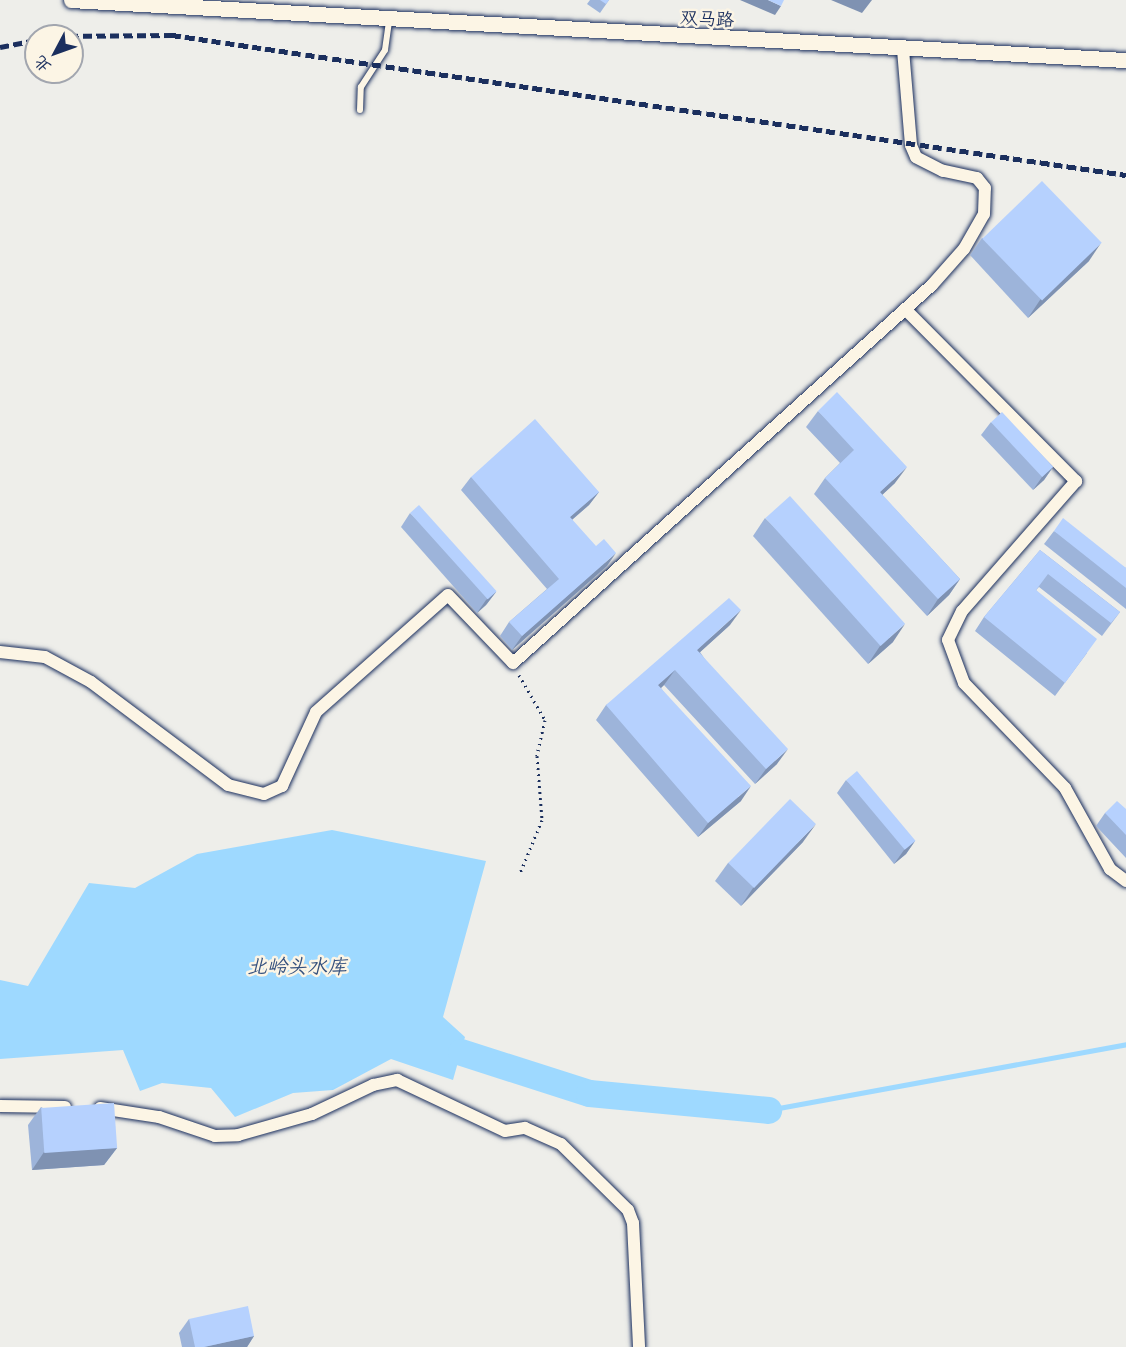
<!DOCTYPE html>
<meta charset="utf-8">
<style>
body{margin:0}
#map{position:relative;width:1126px;height:1347px;overflow:hidden;background:#eeeeea;font-family:"Patrick Hand","LXGW WenKai TC",sans-serif}
div>[style]{position:absolute}
[style*='--x']{left:calc(var(--x)*1px);top:calc(var(--y)*1px);width:calc(var(--w)*1px);rotate:calc(var(--a)*1deg)}
.water>*{inset:0;background:#9ed9ff}
.stream>*{height:4.5px;margin:-2.25px;padding:0 2.25px;transform-origin:2.25px;border-radius:2.25px;background:#9ed9ff}
.river>*{height:27px;margin:-13.5px;padding:0 13.5px;transform-origin:13.5px;border-radius:13.5px;background:#9ed9ff}
.path>*{height:3px;margin-top:-1.5px;transform-origin:0;background:repeating-linear-gradient(90deg,#1b2f5e 0 1.5px,transparent 0 6px)}
.roads{filter:drop-shadow(0 0 2px #1b2f5e) drop-shadow(0 0 2px #1b2f5e)}
.service>*{height:6px;margin:-3px;padding:0 3px;transform-origin:3px;border-radius:3px;background:#fcf5e5}
.minor>*{height:12px;margin:-6px;padding:0 6px;transform-origin:6px;border-radius:6px;background:#fcf5e5}
.tertiary>*{height:15px;margin:-7.5px;padding:0 7.5px;transform-origin:7.5px;border-radius:7.5px;background:#fcf5e5}
.rail>*{height:4.5px;margin-top:-2.25px;transform-origin:0;background:repeating-linear-gradient(90deg,#1b2f5e 0 9px,transparent 0 13.5px)}
.wall>*{inset:0;background:#9db4da}
.shaded-wall>*{inset:0;background:#7f92b2}
.building>*{inset:0;background:#b6d1fe;transform-origin:0 0}
span{translate:-50% -50%;white-space:nowrap;text-align:center;line-height:1.15;-webkit-text-stroke:5px #fcf5e5;paint-order:stroke}
.street-label{font-size:18px;color:#1b2f5e}
.water-label{font-size:20px;color:#35517e;font-style:italic}
.north{position:absolute;left:24px;top:24px;width:60px;height:60px;box-sizing:border-box;background:#fcf5e5;border:2px solid #a2a6af;border-radius:50%;rotate:229deg;font-size:16px;font-weight:700;line-height:24px;text-align:center;color:#1b2f5e}
.north::after{content:'';display:block;margin:auto;width:21px;height:27px;background:#1b2f5e;clip-path:polygon(50% 0,100% 100%,50% 72%,0 100%)}
</style>
<div id="map">
<div class="water">
<div style="clip-path:polygon(332px 830px,486px 861px,443px 1017px,465px 1037px,453px 1080px,391px 1059px,333px 1090px,293px 1093px,235px 1117px,211px 1088px,162px 1083px,140px 1091px,123px 1050px,0 1059px,0 980px,28px 986px,89px 883px,135px 888px,197px 854px)"></div>
</div>
<div class="stream">
<div style="--x:768;--y:1110;--w:364;--a:-10.4"></div>
</div>
<div class="river">
<div style="--x:461;--y:1052;--w:134;--a:17.8"></div>
<div style="--x:589;--y:1093;--w:180;--a:5.4"></div>
</div>
<div class="path">
<div style="--x:519;--y:675;--w:52;--a:60"></div>
<div style="--x:545;--y:720;--w:37;--a:103"></div>
<div style="--x:537;--y:756;--w:64;--a:85.5"></div>
<div style="--x:542;--y:820;--w:57;--a:112.5"></div>
</div>
<div class="roads">
<div class="service">
<div style="--x:360;--y:110;--w:23;--a:-88"></div>
<div style="--x:361;--y:87;--w:44;--a:-57"></div>
<div style="--x:385;--y:50;--w:30;--a:-82"></div>
</div>
<div class="minor">
<div style="--x:905;--y:309;--w:243;--a:45.2"></div>
<div style="--x:1076;--y:481;--w:173;--a:131.2"></div>
<div style="--x:962;--y:611;--w:32;--a:116"></div>
<div style="--x:948;--y:640;--w:46;--a:69.6"></div>
<div style="--x:964;--y:683;--w:146;--a:46.1"></div>
<div style="--x:1065;--y:788;--w:93;--a:60.9"></div>
<div style="--x:1110;--y:869;--w:20;--a:37"></div>
<div style="--x:0;--y:652;--w:45;--a:6.3"></div>
<div style="--x:45;--y:657;--w:52;--a:28.5"></div>
<div style="--x:91;--y:682;--w:171;--a:36.9"></div>
<div style="--x:228;--y:785;--w:37;--a:14"></div>
<div style="--x:264;--y:794;--w:20;--a:-24"></div>
<div style="--x:282;--y:786;--w:81;--a:-65.3"></div>
<div style="--x:316;--y:712;--w:176;--a:-41.6"></div>
<div style="--x:448;--y:595;--w:94;--a:46.3"></div>
<div style="--x:513;--y:663;--w:564;--a:-42.06"></div>
<div style="--x:932;--y:285;--w:48;--a:-48.4"></div>
<div style="--x:964;--y:249;--w:40;--a:-60.3"></div>
<div style="--x:984;--y:214;--w:26;--a:-88"></div>
<div style="--x:985;--y:188;--w:13;--a:-129"></div>
<div style="--x:977;--y:178;--w:35;--a:-168"></div>
<div style="--x:943;--y:171;--w:30;--a:-153"></div>
<div style="--x:916;--y:157;--w:13;--a:-113"></div>
<div style="--x:911;--y:145;--w:96;--a:-94.8"></div>
<div style="--x:0;--y:1106;--w:65;--a:0.9"></div>
<div style="--x:100;--y:1108;--w:60;--a:8.7"></div>
<div style="--x:159;--y:1117;--w:59;--a:18.7"></div>
<div style="--x:215;--y:1136;--w:23;--a:-2"></div>
<div style="--x:238;--y:1135;--w:77;--a:-15.8"></div>
<div style="--x:312;--y:1114;--w:68;--a:-25.4"></div>
<div style="--x:373;--y:1085;--w:25;--a:-12"></div>
<div style="--x:397;--y:1080;--w:119;--a:25.3"></div>
<div style="--x:505;--y:1131;--w:20;--a:-9"></div>
<div style="--x:525;--y:1128;--w:39;--a:24"></div>
<div style="--x:561;--y:1144;--w:94;--a:44.6"></div>
<div style="--x:628;--y:1210;--w:14;--a:69"></div>
<div style="--x:633;--y:1223;--w:124;--a:87.2"></div>
</div>
<div class="tertiary">
<div style="--x:71;--y:0;--w:1057;--a:3.26"></div>
</div>
</div>
<div class="rail">
<div style="--x:56;--y:36;--w:116;--a:-0.5"></div>
<div style="--x:172;--y:35;--w:964;--a:8.35"></div>
<div style="--x:0;--y:47;--w:37;--a:-11"></div>
</div>
<div class="wall">
<div style="clip-path:polygon(590px 0,609px 0,600px 13px,587px 4px)"></div>
<div style="clip-path:polygon(982px 238px,1089px 261px,1028px 318px,970px 255px)"></div>
<div style="clip-path:polygon(818px 411px,895px 483px,882px 495px,960px 579px,949px 595px,927px 616px,814px 494px,825px 478px,840px 463px,806px 427px)"></div>
<div style="clip-path:polygon(991px 422px,1053px 467px,1044px 480px,1033px 490px,981px 435px)"></div>
<div style="clip-path:polygon(471px 477px,599px 492px,589px 505px,572px 520px,607px 566px,512px 650px,500px 636px,509px 622px,547px 589px,461px 490px)"></div>
<div style="clip-path:polygon(410px 513px,496px 592px,486px 605px,477px 613px,401px 527px)"></div>
<div style="clip-path:polygon(765px 518px,893px 642px,868px 664px,753px 536px)"></div>
<div style="clip-path:polygon(1054px 531px,1126px 568px,1126px 609px,1044px 544px)"></div>
<div style="clip-path:polygon(1040px 550px,1120px 612px,1102px 636px,1039px 587px,1036px 590px,1087px 653px,1055px 696px,975px 631px,984px 617px)"></div>
<div style="clip-path:polygon(730px 625px,700px 652px,777px 764px,755px 784px,664px 685px,661px 688px,741px 801px,698px 837px,596px 720px,606px 705px)"></div>
<div style="clip-path:polygon(846px 780px,915px 841px,906px 854px,894px 864px,837px 793px)"></div>
<div style="clip-path:polygon(1126px 809px,1126px 858px,1096px 826px,1105px 813px)"></div>
<div style="clip-path:polygon(803px 842px,741px 906px,715px 881px,728px 863px)"></div>
<div style="clip-path:polygon(41px 1107px,117px 1148px,104px 1165px,32px 1170px,28px 1125px)"></div>
<div style="clip-path:polygon(189px 1319px,254px 1336px,247px 1347px,182px 1347px,179px 1333px)"></div>
</div>
<div class="shaded-wall">
<div style="clip-path:polygon(740px 0,768px 0,781px 6px,775px 15px)"></div>
<div style="clip-path:polygon(831px 0,872px 0,862px 13px)"></div>
<div style="clip-path:polygon(1101px 243px,1089px 261px,1028px 318px,1040px 300px)"></div>
<div style="clip-path:polygon(907px 467px,895px 483px,868px 508px,880px 492px)"></div>
<div style="clip-path:polygon(1053px 467px,1044px 480px,1033px 490px,1042px 477px)"></div>
<div style="clip-path:polygon(599px 492px,589px 505px,560px 530px,570px 517px)"></div>
<div style="clip-path:polygon(616px 553px,607px 566px,512px 650px,522px 636px)"></div>
<div style="clip-path:polygon(960px 579px,949px 595px,927px 616px,938px 599px)"></div>
<div style="clip-path:polygon(496px 592px,486px 605px,477px 613px,486px 600px)"></div>
<div style="clip-path:polygon(741px 610px,730px 625px,687px 664px,697px 650px)"></div>
<div style="clip-path:polygon(905px 624px,893px 642px,868px 664px,880px 646px)"></div>
<div style="clip-path:polygon(675px 670px,664px 685px,648px 700px,658px 685px)"></div>
<div style="clip-path:polygon(788px 749px,777px 764px,755px 784px,766px 769px)"></div>
<div style="clip-path:polygon(751px 786px,741px 801px,698px 837px,708px 823px)"></div>
<div style="clip-path:polygon(816px 824px,803px 842px,741px 906px,753px 888px)"></div>
<div style="clip-path:polygon(915px 841px,906px 854px,894px 864px,904px 850px)"></div>
<div style="clip-path:polygon(117px 1148px,104px 1165px,32px 1170px,44px 1152px)"></div>
<div style="clip-path:polygon(254px 1336px,247px 1347px,204px 1347px)"></div>
</div>
<div class="building">
<div style="clip-path:polygon(600px 0,609px 0,606px 4px)"></div>
<div style="clip-path:polygon(768px 0,784px 0,781px 6px)"></div>
<div style="left:1042px;top:181px;width:86px;height:83px;rotate:46deg"></div>
<div style="clip-path:polygon(837px 392px,907px 467px,880px 492px,960px 579px,938px 599px,825px 478px,854px 450px,818px 411px)"></div>
<div style="left:1002px;top:412px;width:75px;height:15px;rotate:47deg"></div>
<div style="clip-path:polygon(535px 419px,599px 492px,570px 517px,596px 546px,604px 539px,616px 553px,522px 636px,509px 622px,559px 579px,471px 477px)"></div>
<div style="left:790px;top:496px;width:172px;height:33px;rotate:48deg"></div>
<div style="left:419px;top:505px;width:116px;height:12px;rotate:48deg"></div>
<div style="clip-path:polygon(1063px 518px,1126px 568px,1126px 588px,1054px 531px)"></div>
<div style="clip-path:polygon(1040px 550px,1120px 612px,1111px 623px,1048px 574px,1036px 590px,1097px 639px,1065px 683px,984px 617px)"></div>
<div style="clip-path:polygon(729px 598px,741px 610px,697px 650px,788px 749px,766px 769px,675px 670px,658px 685px,751px 786px,708px 823px,606px 705px)"></div>
<div style="left:857px;top:771px;width:91px;height:14px;rotate:50deg"></div>
<div style="left:790px;top:799px;width:36px;height:89px;rotate:44deg"></div>
<div style="clip-path:polygon(1117px 801px,1126px 809px,1126px 835px,1105px 813px)"></div>
<div style="left:114px;top:1103px;width:45px;height:73px;rotate:86deg"></div>
<div style="clip-path:polygon(248px 1306px,254px 1336px,204px 1347px,195px 1347px,189px 1319px)"></div>
</div>
<div class="street-label">
<span style="left:707px;top:19px;rotate:3deg">双马路</span>
</div>
<div class="water-label">
<span style="left:297px;top:965px">北岭头水库</span>
</div>
<div class="north">北</div>
</div>
